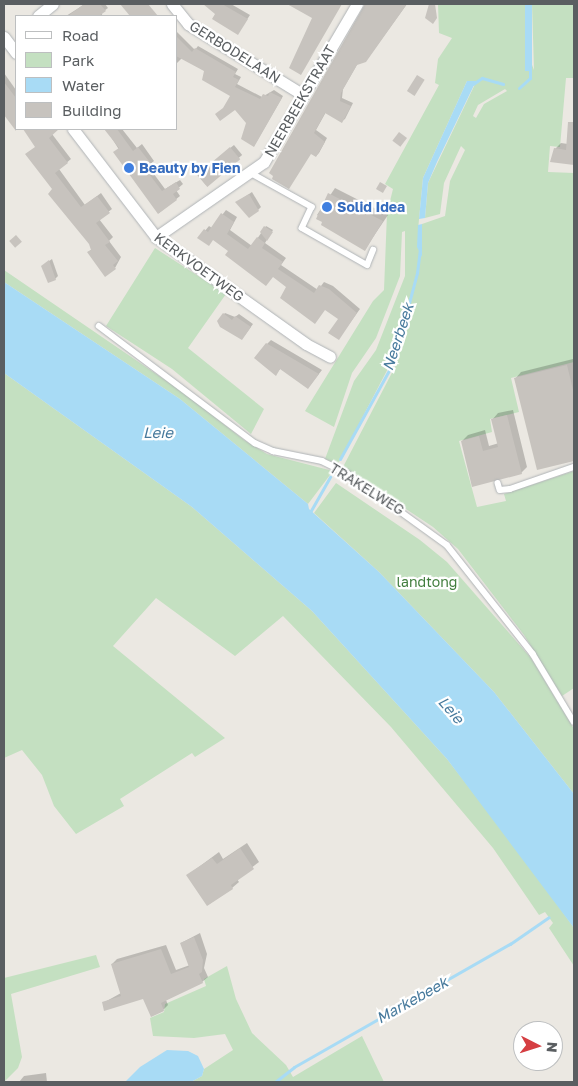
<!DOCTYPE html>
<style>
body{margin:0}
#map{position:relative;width:578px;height:1086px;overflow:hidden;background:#ebe8e2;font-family:"Golos Text",sans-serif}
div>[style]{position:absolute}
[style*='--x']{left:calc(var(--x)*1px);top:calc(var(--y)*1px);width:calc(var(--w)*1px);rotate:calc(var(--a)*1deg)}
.green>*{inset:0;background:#c4e0c1}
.water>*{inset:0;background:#a8dbf5;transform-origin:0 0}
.shadow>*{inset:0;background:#0003;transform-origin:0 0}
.stream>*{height:3px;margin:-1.5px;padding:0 1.5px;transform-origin:1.5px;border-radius:1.5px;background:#a8dbf5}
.building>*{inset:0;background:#c7c3be;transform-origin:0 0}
.roads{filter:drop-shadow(0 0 1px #afb3b6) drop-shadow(0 0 1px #afb3b6)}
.lane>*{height:5.5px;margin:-2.75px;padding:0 2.75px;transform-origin:2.75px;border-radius:2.75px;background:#fff}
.street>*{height:11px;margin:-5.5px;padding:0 5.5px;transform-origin:5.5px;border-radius:5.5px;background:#fff}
.dots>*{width:14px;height:14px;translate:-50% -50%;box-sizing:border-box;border:2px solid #fff;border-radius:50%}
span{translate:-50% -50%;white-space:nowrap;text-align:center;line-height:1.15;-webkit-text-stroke:4.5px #fff;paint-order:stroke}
.street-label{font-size:14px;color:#5a5e61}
.shop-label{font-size:14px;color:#366cbe;font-weight:700}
.left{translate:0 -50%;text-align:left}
.park-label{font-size:14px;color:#417d3d}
.water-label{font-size:15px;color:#46799c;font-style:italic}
.frame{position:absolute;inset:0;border:5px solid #5a5e61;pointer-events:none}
.legend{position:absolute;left:15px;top:15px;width:162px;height:115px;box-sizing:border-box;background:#fff;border:1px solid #bdbfc0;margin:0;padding:6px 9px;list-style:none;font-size:15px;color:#5a5e61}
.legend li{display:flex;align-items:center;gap:10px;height:25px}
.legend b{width:25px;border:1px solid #bdbfc0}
.north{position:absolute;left:513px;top:1021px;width:50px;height:50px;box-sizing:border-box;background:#fff;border:1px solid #bdbfc0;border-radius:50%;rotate:95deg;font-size:14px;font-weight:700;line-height:20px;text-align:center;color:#5a5e61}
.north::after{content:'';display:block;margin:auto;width:18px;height:22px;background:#d53e42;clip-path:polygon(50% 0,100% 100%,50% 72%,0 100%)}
</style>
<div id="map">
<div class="green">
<div style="clip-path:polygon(evenodd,438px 4px,525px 4px,525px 47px,534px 70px,532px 4px,574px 4px,574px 78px,566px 78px,560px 147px,550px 146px,548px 172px,574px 173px,574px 362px,511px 378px,519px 412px,490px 419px,492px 432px,459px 441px,477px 507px,506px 501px,504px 494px,574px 471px,574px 688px,562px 696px,524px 635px,458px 549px,433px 527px,343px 467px,397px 363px,393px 359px,338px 464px,325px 459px,354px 381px,376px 350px,405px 276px,405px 231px,402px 232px,400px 276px,376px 338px,352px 373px,334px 427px,305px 411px,373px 301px,384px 290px,387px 213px,393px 189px,385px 184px,439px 85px,435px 83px,438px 59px,452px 38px,439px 33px,438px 4px,467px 81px,476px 82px,428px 183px,425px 218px,440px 214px,444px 183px,461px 146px,465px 150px,450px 181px,445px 216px,422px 224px,422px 256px,418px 230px,423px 178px,467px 81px,438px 4px,505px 89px,507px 91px,484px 104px,476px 118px,473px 116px,478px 105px,505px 89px)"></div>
<div style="clip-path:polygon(155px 248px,226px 294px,188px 348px,264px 409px,251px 434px,172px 369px,106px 326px)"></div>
<div style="clip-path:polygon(4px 270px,184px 393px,244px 440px,267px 454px,333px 471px,308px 504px,180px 399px,4px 282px)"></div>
<div style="clip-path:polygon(4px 373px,192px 507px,312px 611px,447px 759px,526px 861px,574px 928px,574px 966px,549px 928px,553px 923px,545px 912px,539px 915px,493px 848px,391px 727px,283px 616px,235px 656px,156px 598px,113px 646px,225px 738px,195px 757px,192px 753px,120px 799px,124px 806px,76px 834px,54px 806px,42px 775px,22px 750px,4px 758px)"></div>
<div style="clip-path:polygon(336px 483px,420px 540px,447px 562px,531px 658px,574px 729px,574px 794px,494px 692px,379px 572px,314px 513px)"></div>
<div style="clip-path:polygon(96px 955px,100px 967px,11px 994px,22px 1057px,18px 1068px,4px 1082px,4px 978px)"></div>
<div style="clip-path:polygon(227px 966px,236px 999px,252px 1033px,286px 1065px,293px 1077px,362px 1036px,384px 1082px,191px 1082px,202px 1076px,204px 1069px,233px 1050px,225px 1034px,194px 1038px,153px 1036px,150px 1018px,164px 1012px,165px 1004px,206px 986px,204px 979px)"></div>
</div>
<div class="water">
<div style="left:525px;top:4px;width:7px;height:67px"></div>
<div style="clip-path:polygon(467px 81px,476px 81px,437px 162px,428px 183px,425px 218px,419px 219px,423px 178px)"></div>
<div style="clip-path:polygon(422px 224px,422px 257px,417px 247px,418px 225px)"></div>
<div style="clip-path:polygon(4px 282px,180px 399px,308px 504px,309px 509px,379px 572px,494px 692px,574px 794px,574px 928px,447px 759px,312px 611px,192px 507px,4px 373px)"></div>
<div style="clip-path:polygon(167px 1050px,188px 1051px,198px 1056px,204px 1069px,202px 1076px,191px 1082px,125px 1082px,140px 1067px)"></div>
</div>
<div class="shadow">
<div style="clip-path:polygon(85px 4px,105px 4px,108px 8px,101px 13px,103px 16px,66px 16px)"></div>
<div style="clip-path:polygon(205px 4px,231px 4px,250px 15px,238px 33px)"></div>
<div style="clip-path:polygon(366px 4px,407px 4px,368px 58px,358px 63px,343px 89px,342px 98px,353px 103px,345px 119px,342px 121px,326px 112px,316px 130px,327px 138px,319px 153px,316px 156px,311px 153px,275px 175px,271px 173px)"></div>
<div style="clip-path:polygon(176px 31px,195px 50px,198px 46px,238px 69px,235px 74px,241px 77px,237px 84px,262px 97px,274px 90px,283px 96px,254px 146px,247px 123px,235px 108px,225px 108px,231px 95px,205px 71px,182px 58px,176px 64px)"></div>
<div style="clip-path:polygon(4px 73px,16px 90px,15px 128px,4px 114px)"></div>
<div style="clip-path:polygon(574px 123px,574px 162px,552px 161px,555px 149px,561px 143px,568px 144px,569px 129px)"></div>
<div style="clip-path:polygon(24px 129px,57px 129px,52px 134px,71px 159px,59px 169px,85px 205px,101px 193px,112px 209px,99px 219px,113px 237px,109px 241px,121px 257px,115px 268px,88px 252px,92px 249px,90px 244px,54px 189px,36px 146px)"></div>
<div style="clip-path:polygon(106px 129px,122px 129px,137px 148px,142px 144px,154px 161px,148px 166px,165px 189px,180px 180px,183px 184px,176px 190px,180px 196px,159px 213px)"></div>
<div style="left:234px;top:145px;width:13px;height:47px;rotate:51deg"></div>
<div style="clip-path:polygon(335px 188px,388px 215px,365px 249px,317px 215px)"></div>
<div style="clip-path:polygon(252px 192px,261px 207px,258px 210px,237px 202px)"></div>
<div style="clip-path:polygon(226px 210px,237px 217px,230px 230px,252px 246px,266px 226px,273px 230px,265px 243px,286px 258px,281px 265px,318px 290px,324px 282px,333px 286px,360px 309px,342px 334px,340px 319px,326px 309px,214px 239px,199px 238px,209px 226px,212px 228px)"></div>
<div style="clip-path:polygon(52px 259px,58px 276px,55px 279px,45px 264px)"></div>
<div style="clip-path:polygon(225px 313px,235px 317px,239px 314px,253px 324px,245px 335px,222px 316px)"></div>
<div style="clip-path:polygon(271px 340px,322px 370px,311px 384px,281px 368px,276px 374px,267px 344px)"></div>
<div style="clip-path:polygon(573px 359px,574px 459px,538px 468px,515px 379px,521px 372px)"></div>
<div style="clip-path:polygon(513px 410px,527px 467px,521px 473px,462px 441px,468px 435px,485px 430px,489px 446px,499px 443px,492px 420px,498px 413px)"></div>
<div style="clip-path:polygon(247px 843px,259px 862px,237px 879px,239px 882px,232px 888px,208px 905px,188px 875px,219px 852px,223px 859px)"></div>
<div style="clip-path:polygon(200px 933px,207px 954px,204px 968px,208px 977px,202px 982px,166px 1000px,168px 1005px,163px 1010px,144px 998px,103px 1003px,121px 993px,112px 964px,117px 959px,166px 945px,176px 970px,190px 965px,181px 943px)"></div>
<div style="clip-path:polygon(46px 1073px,47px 1082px,19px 1082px,24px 1076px)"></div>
</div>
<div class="stream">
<div style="--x:473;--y:84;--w:11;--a:-34"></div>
<div style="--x:482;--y:78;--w:22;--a:16"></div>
<div style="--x:519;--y:88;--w:15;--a:-42"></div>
<div style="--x:530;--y:78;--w:11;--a:-90"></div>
<div style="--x:340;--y:459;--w:110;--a:-61.1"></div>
<div style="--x:393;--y:363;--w:93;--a:-75.1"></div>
<div style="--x:417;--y:273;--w:25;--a:-83"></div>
<div style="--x:309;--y:514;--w:43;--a:-60.4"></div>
<div style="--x:275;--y:1082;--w:24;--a:-38"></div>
<div style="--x:294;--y:1067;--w:249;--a:-29.7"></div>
<div style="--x:510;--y:944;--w:47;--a:-34.7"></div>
</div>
<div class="building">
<div style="clip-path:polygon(84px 4px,100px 4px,106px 11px,99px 16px,68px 16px)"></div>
<div style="clip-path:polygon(120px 4px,148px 4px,158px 16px,130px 16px)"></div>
<div style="clip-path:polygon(203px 4px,222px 4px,248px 19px,238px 35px,212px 19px,215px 14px)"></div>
<div style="clip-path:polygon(287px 4px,342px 4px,301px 75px,289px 68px,312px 18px)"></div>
<div style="clip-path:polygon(365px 4px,407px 4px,366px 62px,357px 65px,341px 93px,340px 101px,351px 106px,342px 123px,325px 113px,314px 133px,325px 142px,316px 157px,311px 154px,289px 189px,272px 179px,273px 176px,269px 173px)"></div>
<div style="clip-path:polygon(429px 4px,435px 4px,437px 18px,433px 24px,425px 18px)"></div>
<div style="clip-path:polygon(176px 36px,192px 52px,195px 48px,236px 72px,233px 77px,239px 80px,235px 87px,260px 99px,263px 94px,268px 96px,270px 92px,282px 98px,254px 147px,241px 139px,246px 123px,235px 110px,220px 121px,215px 114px,223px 108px,230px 96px,202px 80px,204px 71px,176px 56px)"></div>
<div style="left:417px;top:75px;width:9px;height:19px;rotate:32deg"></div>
<div style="clip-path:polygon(4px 82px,16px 98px,16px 131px,4px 115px)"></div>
<div style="clip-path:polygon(568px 122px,574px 122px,574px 165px,550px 162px,554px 148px,566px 150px)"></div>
<div style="clip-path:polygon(23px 129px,59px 129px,49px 138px,68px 163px,55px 173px,81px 207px,97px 196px,110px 213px,96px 223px,110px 242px,105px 245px,118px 261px,113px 265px,116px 269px,105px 277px,87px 252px,91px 250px,89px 244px,48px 194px,52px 189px,25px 154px,35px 147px)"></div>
<div style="clip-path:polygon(104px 129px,117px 129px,133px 151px,138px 147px,152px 165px,146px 170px,162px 191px,176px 182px,180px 189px,173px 194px,177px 200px,158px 214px,113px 152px,119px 148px)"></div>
<div style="left:399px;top:132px;width:10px;height:11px;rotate:37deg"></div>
<div style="left:230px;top:147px;width:16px;height:43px;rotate:50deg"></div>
<div style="left:380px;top:182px;width:8px;height:8px;rotate:30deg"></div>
<div style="clip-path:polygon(328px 193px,383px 221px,365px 251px,321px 225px,322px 222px,316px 219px)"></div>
<div style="clip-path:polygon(249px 194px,259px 211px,249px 218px,235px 202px)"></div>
<div style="clip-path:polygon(221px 213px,234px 222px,227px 234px,248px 249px,257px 237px,265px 243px,262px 248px,283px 262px,278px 269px,314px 293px,319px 285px,329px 289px,357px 313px,339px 340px,328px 333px,338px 319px,325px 310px,315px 324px,280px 298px,286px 287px,273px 277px,266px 286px,225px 255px,228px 251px,213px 240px,209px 246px,197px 238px,204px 229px,208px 232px)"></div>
<div style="clip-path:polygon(264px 226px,273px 232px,267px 241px,260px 232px)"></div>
<div style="left:16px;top:235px;width:9px;height:9px;rotate:49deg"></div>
<div style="clip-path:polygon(49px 260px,56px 280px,48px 283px,41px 266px)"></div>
<div style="clip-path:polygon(223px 313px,232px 320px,235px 316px,251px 327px,242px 340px,220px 327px,217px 321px)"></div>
<div style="clip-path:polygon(266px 343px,319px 374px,308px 389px,280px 369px,276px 376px,254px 358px)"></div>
<div style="clip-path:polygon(567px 365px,574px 394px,574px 461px,537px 470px,514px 378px)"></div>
<div style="clip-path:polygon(507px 415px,522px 474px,472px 487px,461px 441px,479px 436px,483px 451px,498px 447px,491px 419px)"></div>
<div style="clip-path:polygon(240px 848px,254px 869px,231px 885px,233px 889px,207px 906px,186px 875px,212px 858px,217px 864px)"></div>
<div style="clip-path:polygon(194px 937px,203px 960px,202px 972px,199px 974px,203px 983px,161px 1003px,164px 1011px,151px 1017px,143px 999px,104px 1011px,102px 1002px,121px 996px,111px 964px,161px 949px,171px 974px,189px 967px,180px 943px)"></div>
</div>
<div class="roads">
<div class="lane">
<div style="--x:249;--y:172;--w:72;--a:29.1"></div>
<div style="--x:312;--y:207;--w:23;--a:115"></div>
<div style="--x:302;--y:228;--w:75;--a:29.6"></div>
<div style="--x:367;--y:265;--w:16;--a:-68"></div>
<div style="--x:99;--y:326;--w:195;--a:36.9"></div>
<div style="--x:255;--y:443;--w:20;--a:24"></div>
<div style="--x:273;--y:451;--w:50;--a:11.5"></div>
<div style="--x:322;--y:461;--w:28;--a:26"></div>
<div style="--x:347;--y:473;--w:123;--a:35.8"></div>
<div style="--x:447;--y:545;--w:139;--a:51.7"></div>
<div style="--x:533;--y:654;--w:79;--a:58.9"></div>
<div style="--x:498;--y:483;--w:7;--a:74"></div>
<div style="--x:500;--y:490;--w:10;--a:-6"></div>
<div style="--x:510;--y:489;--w:68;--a:-19"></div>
</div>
<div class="street">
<div style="--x:172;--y:4;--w:26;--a:51"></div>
<div style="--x:188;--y:24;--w:134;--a:31.6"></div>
<div style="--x:38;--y:16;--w:19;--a:-39"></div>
<div style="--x:4;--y:37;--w:20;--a:53"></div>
<div style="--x:73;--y:129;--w:136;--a:52.5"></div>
<div style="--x:156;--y:237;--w:184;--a:35.5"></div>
<div style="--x:306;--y:344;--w:27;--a:28"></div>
<div style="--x:156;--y:237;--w:131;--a:-34.8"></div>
<div style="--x:264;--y:162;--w:183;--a:-59.5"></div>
</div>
</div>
<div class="dots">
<div style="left:129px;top:168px;background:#3f7fe0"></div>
<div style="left:327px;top:207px;background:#3f7fe0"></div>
</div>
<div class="street-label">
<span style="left:235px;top:52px;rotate:32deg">GERBODELAAN</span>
<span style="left:300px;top:101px;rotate:-60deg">NEERBEEKSTRAAT</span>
<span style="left:199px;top:267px;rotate:36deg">KERKVOETWEG</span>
<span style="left:367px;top:489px;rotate:32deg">TRAKELWEG</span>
</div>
<div class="shop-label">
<span class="left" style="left:139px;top:168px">Beauty by Fien</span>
<span class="left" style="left:337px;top:207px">Solid Idea</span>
</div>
<div class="park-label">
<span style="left:427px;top:582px">landtong</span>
</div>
<div class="water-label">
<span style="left:398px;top:337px;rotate:-72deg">Neerbeek</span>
<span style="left:158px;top:433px">Leie</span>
<span style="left:451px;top:710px;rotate:49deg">Leie</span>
<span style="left:412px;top:1000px;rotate:-29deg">Markebeek</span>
</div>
<div class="frame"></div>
<ul class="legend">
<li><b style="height:6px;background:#fff"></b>Road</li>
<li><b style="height:14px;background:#c4e0c1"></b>Park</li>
<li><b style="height:14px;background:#a8dbf5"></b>Water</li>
<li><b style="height:14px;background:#c7c3be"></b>Building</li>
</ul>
<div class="north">N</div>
</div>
